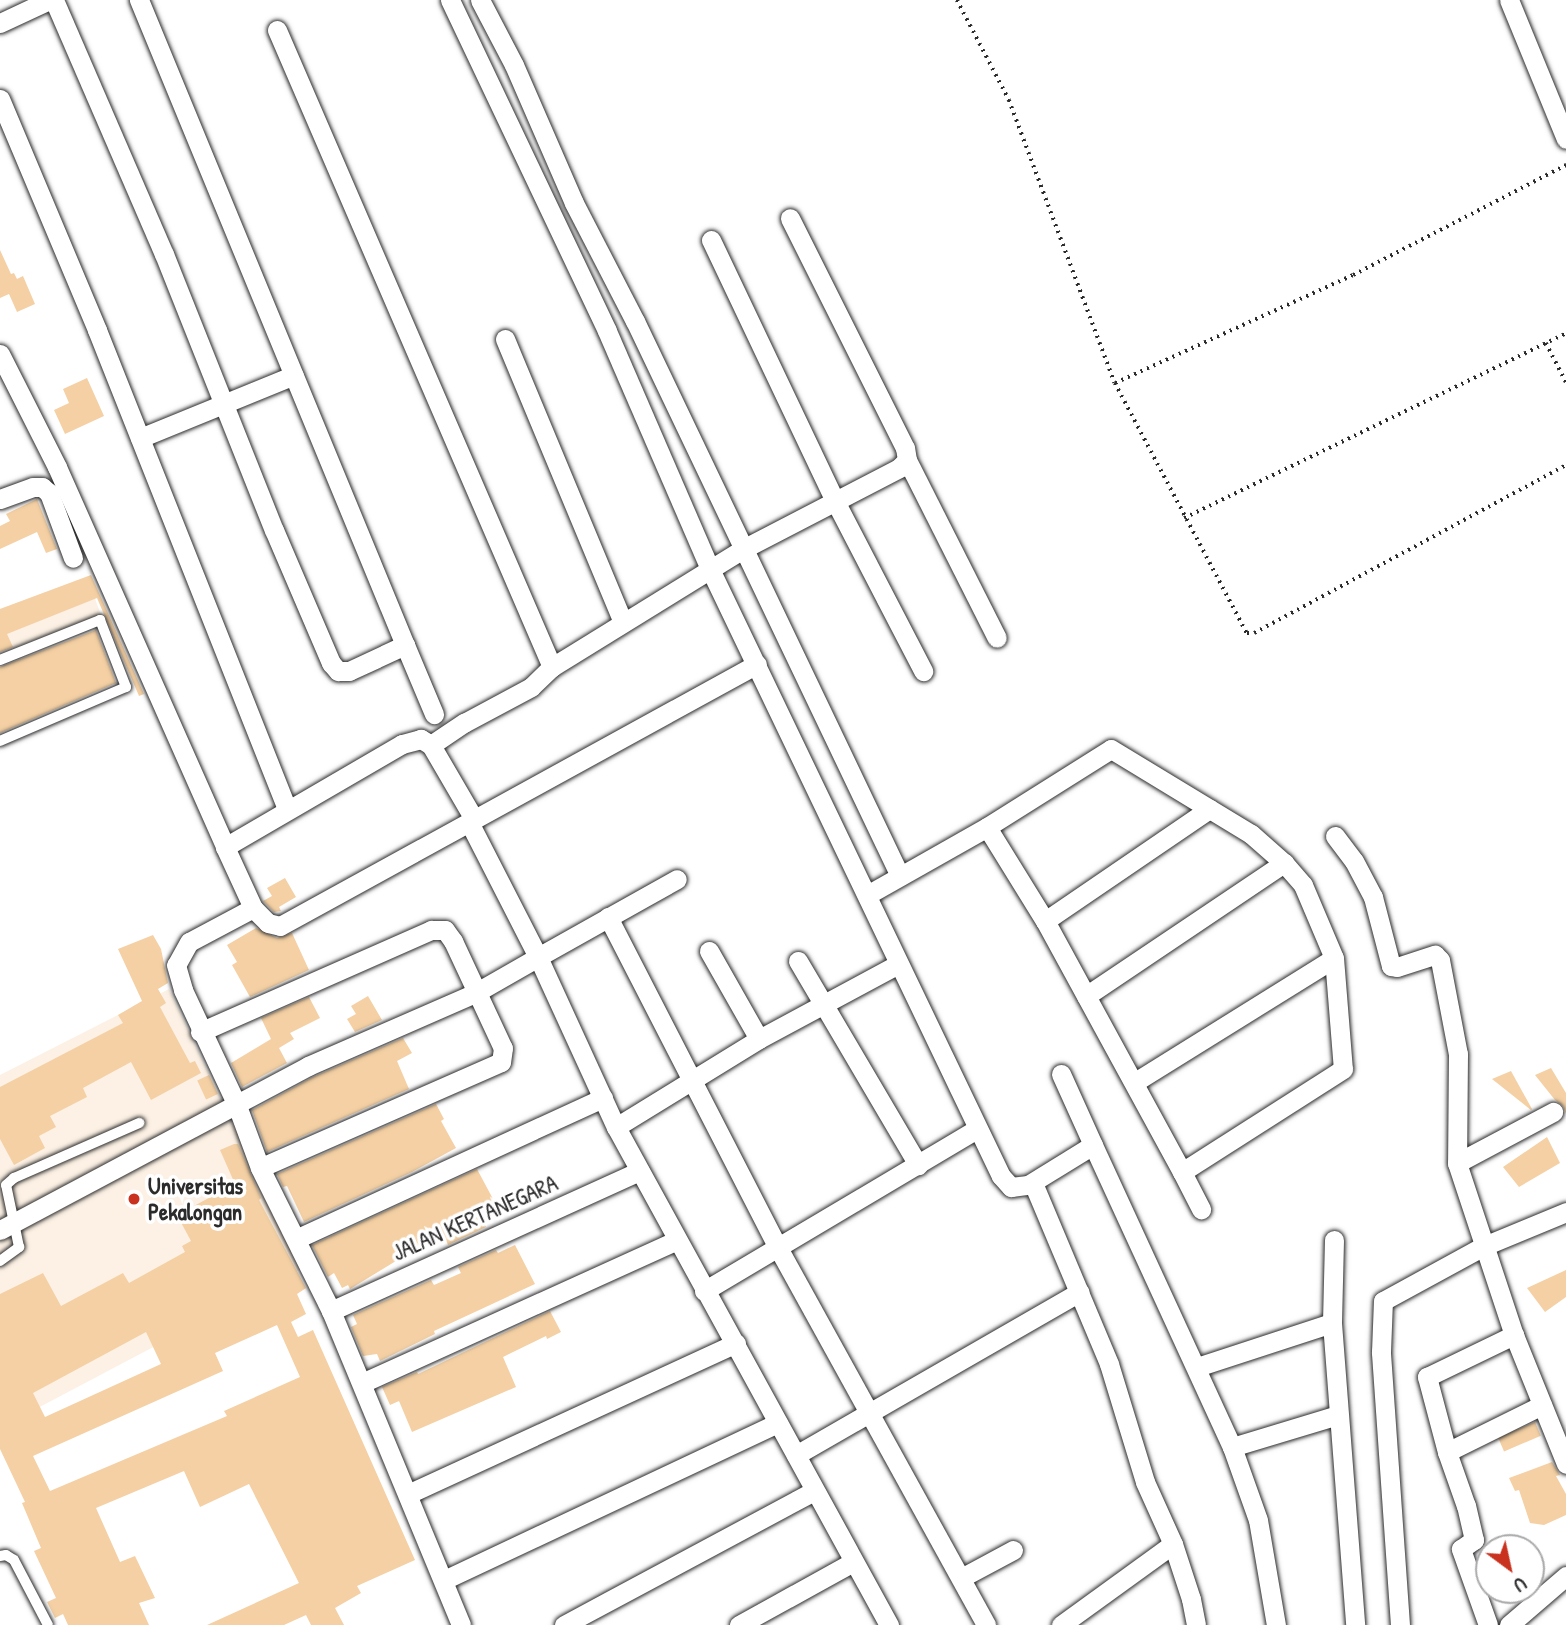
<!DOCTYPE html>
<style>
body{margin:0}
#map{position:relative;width:1566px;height:1625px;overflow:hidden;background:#fff;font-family:"Patrick Hand",sans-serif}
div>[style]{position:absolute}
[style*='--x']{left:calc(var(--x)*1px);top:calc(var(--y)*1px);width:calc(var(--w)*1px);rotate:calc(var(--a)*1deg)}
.built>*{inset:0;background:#fcf1e4}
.building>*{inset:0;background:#f4d0a4;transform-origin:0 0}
.path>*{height:3.5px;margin-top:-1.75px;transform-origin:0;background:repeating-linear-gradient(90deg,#2b2b2b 0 2px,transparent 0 7px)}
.roads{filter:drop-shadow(0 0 2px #2b2b2b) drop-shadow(0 0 2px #2b2b2b)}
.service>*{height:10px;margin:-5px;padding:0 5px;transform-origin:5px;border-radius:5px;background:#fff}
.minor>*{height:19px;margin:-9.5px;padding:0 9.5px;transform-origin:9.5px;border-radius:9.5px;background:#fff}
.dots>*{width:19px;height:19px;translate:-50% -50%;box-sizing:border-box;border:4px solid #fff;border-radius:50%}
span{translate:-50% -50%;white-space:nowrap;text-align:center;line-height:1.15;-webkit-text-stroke:7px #fff;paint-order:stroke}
.poi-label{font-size:23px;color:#2b2b2b;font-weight:700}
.left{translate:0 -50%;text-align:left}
.street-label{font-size:23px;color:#2b2b2b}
.north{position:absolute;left:1475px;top:1534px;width:70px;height:70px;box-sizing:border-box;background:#fff;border:2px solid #aaa;border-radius:50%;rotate:147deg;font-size:19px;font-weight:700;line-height:28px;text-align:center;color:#2b2b2b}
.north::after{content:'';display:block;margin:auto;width:24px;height:32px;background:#c8321e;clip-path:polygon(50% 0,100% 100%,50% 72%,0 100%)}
</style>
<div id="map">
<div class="built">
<div style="clip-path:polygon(87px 577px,101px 615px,0 653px,0 609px)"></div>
<div style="clip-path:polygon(169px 989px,301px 1269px,0 1428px,0 1075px)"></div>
</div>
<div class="building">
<div style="clip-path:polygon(0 250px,11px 274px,14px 273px,17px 279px,23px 276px,35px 304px,17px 312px,9px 294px,0 298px)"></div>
<div style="clip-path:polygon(87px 378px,104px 416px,65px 434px,54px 410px,69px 403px,63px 389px)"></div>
<div style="clip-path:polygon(37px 499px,57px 549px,46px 553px,37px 532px,0 549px,0 526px,10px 521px,6px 514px)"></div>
<div style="clip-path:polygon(91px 575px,144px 694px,139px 696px,97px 598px,7px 634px,13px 647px,0 652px,0 609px)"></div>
<div style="clip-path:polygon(96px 630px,116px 683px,0 733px,0 667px)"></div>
<div style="clip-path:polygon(285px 878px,296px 897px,279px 907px,281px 911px,274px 912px,263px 901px,272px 896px,267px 888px)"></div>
<div style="clip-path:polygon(256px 928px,277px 938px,292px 933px,309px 970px,250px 997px,232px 965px,237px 962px,227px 945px)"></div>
<div style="clip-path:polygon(153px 935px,161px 949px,168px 983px,158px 989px,166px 1003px,160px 1007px,190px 1063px,195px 1061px,201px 1073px,151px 1100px,131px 1062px,83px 1088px,87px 1097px,50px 1116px,56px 1127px,39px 1136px,45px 1148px,14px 1165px,0 1139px,0 1087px,123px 1023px,118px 1015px,142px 1001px,118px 949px)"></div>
<div style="clip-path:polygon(368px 996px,382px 1020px,355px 1032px,347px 1019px,356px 1014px,351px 1006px)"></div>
<div style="clip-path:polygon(309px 997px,320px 1018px,290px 1033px,294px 1039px,279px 1048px,287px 1063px,242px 1087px,231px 1063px,271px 1039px,261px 1018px)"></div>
<div style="clip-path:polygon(403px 1038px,412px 1053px,397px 1061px,409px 1089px,267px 1152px,252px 1110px,313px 1077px)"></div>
<div style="clip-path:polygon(1551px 1068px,1566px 1093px,1566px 1114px,1563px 1106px,1555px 1100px,1535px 1075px)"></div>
<div style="clip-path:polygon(1511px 1071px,1532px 1109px,1531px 1110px,1492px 1079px)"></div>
<div style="left:209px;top:1075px;width:21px;height:13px;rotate:65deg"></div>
<div style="clip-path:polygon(436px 1104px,444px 1119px,441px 1121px,456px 1148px,412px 1172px,304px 1222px,287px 1186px,283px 1187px,277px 1174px)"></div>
<div style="clip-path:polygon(1547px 1137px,1560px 1163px,1519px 1187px,1503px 1167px)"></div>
<div style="clip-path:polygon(evenodd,234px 1144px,238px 1144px,261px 1198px,259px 1200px,306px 1288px,297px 1294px,306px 1314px,291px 1322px,298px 1337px,313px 1330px,415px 1560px,357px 1586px,361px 1593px,335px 1608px,344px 1625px,311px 1625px,306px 1615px,284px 1625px,207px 1625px,299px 1583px,249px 1484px,200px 1507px,184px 1471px,96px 1508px,120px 1562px,135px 1556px,155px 1598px,139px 1603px,149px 1625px,68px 1625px,63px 1614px,55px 1618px,47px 1602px,56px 1598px,34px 1551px,41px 1548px,22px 1503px,25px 1502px,0 1449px,0 1294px,43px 1273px,61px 1306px,123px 1273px,129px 1283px,185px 1252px,182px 1246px,191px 1241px,177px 1215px,235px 1184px,220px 1150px,234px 1144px,277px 1325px,300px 1377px,224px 1411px,227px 1416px,50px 1491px,33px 1456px,223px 1371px,215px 1353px,277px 1325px,234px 1144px,146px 1332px,161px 1364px,45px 1417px,33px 1393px,146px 1332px)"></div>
<div style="clip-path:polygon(477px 1169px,501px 1214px,484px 1222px,486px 1227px,448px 1245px,446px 1240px,435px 1245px,432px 1239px,350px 1289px,348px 1285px,342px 1288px,334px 1273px,328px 1277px,312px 1245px)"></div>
<div style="clip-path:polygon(515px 1245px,535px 1284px,434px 1331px,435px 1334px,380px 1361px,377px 1354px,363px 1356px,351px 1327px,357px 1324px,353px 1315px,431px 1280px,434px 1285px,461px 1273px,458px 1267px,496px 1250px,498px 1253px)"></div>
<div style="clip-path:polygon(1566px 1270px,1566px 1297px,1545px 1312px,1527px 1288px)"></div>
<div style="clip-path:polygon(550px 1311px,561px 1332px,547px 1339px,546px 1336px,503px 1357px,516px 1387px,412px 1432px,399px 1401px,390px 1405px,382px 1387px,417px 1372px,418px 1374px)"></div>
<div style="left:1535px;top:1422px;width:15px;height:40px;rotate:67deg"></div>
<div style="clip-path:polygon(1552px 1462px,1560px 1475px,1556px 1476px,1566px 1494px,1566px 1515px,1544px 1525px,1530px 1523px,1519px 1490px,1515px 1491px,1509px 1478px)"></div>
</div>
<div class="path">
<div style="--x:957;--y:0;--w:113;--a:62.5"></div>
<div style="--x:1009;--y:100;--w:302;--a:69.5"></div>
<div style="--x:1115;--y:383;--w:261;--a:-24.4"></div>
<div style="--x:1353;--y:275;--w:240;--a:-27.3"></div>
<div style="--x:1546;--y:343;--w:44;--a:62.9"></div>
<div style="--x:1115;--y:383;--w:283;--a:62.2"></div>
<div style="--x:1247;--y:633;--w:7;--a:0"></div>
<div style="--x:1254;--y:633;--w:354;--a:-28.3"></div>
<div style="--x:1184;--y:518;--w:424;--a:-25.8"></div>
</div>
<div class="roads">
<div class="service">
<div style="--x:0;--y:660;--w:108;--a:-21.8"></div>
<div style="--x:100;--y:620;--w:72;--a:68.8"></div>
<div style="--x:126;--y:687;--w:137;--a:156.8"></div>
<div style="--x:0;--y:1261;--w:24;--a:-36"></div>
<div style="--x:19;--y:1247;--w:63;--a:-101.8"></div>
<div style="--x:6;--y:1185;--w:11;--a:-41"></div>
<div style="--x:14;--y:1178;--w:137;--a:-23.7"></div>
<div style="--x:0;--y:1556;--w:6;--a:-9"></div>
<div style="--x:6;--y:1555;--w:9;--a:32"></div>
<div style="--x:14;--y:1560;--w:73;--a:62.4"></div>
</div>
<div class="minor">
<div style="--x:54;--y:0;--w:277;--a:66.6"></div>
<div style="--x:164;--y:254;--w:297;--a:68.3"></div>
<div style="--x:274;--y:530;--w:145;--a:66.8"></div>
<div style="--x:331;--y:663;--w:11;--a:49"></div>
<div style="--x:338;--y:671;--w:11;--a:0"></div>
<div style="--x:349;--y:671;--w:62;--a:-24.9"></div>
<div style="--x:405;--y:645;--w:698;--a:-112.41"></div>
<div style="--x:450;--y:0;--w:366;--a:64.6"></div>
<div style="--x:607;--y:331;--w:259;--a:66.6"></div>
<div style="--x:710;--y:569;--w:673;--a:64.39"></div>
<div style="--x:1001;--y:1176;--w:15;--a:48"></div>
<div style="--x:1011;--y:1187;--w:17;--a:-7"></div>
<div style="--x:1028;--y:1185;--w:76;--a:-31.6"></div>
<div style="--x:1093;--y:1145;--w:332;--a:65.3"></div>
<div style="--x:1232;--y:1447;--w:77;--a:70.4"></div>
<div style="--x:1258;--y:1520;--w:107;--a:80.3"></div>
<div style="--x:480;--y:0;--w:73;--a:62.4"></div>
<div style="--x:514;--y:65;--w:150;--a:66.5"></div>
<div style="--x:574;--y:203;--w:133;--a:62.7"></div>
<div style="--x:635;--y:321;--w:615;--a:64.48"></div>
<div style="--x:1509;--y:0;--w:150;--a:67.7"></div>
<div style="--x:0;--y:23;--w:54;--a:-25.1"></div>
<div style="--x:277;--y:30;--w:694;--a:66.65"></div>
<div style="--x:0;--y:99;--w:251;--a:67.2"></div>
<div style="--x:97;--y:330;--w:515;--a:68.36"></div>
<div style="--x:711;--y:240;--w:287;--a:64.6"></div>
<div style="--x:834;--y:499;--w:194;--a:62.6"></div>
<div style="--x:505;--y:339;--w:307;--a:67.4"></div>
<div style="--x:0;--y:354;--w:127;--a:63.2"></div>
<div style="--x:57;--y:467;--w:415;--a:66.1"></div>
<div style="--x:140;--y:438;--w:166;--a:-22.2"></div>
<div style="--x:907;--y:460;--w:199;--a:63.2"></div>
<div style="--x:0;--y:499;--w:35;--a:-20"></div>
<div style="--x:33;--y:487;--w:9;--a:0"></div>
<div style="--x:42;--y:487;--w:9;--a:41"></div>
<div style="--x:49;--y:493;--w:69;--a:69.7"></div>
<div style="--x:405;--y:645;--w:75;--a:67.2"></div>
<div style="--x:431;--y:745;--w:40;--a:-34"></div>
<div style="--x:464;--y:723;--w:76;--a:-28.2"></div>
<div style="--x:531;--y:687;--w:29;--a:-44"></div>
<div style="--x:552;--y:667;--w:225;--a:-31.7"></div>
<div style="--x:743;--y:549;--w:176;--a:-27.4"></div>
<div style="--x:899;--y:468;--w:11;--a:-45"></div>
<div style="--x:907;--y:460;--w:12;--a:-99"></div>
<div style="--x:905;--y:448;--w:257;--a:-116.6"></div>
<div style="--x:1111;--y:749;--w:164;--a:31.3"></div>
<div style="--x:1251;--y:834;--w:44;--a:41.3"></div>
<div style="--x:1284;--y:863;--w:29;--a:49"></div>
<div style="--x:1303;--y:885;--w:79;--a:67"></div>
<div style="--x:1334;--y:958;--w:111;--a:85.4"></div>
<div style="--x:1343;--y:1069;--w:191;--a:147.4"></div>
<div style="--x:1182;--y:1172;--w:286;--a:-118.6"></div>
<div style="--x:1045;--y:921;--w:110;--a:-121.7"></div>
<div style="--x:987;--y:827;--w:146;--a:-32.2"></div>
<div style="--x:474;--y:819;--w:86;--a:-120.2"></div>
<div style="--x:431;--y:745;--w:12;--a:-149"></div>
<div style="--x:421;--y:739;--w:20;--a:165"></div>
<div style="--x:402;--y:744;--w:205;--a:149.8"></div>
<div style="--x:225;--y:847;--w:67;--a:65.3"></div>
<div style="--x:253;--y:908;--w:21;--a:45"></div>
<div style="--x:268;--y:923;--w:12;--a:14"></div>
<div style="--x:280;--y:926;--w:544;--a:-28.78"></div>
<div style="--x:469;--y:822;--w:152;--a:62.9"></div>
<div style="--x:538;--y:957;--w:159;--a:-29.3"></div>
<div style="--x:1335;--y:836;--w:31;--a:53"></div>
<div style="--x:1354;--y:861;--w:41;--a:62.2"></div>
<div style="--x:1373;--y:897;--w:71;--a:75.4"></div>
<div style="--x:1391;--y:966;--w:6;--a:9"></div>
<div style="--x:1397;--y:967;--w:40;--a:-18"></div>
<div style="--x:1435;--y:955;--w:7;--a:45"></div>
<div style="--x:1440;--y:960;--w:96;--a:79.2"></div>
<div style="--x:1458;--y:1054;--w:109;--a:90.5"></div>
<div style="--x:1457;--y:1163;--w:181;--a:71.7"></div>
<div style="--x:1514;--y:1335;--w:139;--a:68"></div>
<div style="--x:867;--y:895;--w:138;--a:-29.5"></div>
<div style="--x:253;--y:908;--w:72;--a:152"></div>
<div style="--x:189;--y:942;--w:26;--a:119"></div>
<div style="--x:176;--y:965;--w:26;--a:74"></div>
<div style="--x:183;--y:990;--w:125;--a:64.9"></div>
<div style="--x:236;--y:1103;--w:69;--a:69.7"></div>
<div style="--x:260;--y:1168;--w:160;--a:63.6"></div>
<div style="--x:331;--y:1311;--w:340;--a:67.5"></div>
<div style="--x:608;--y:917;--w:370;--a:62.8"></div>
<div style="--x:777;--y:1246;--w:433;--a:61.1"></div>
<div style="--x:1045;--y:921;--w:199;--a:-34.3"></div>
<div style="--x:709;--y:951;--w:101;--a:60.4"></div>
<div style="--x:798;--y:961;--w:237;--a:59.5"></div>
<div style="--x:1086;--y:996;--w:239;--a:-33.9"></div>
<div style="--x:200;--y:1032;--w:253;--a:-23.8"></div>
<div style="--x:431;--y:930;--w:14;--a:0"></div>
<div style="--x:445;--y:930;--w:14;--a:54"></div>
<div style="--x:453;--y:941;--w:118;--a:65"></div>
<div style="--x:503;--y:1048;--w:14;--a:98"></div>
<div style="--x:501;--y:1062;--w:263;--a:156.3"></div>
<div style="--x:1061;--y:1074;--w:78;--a:65.7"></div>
<div style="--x:1135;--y:1082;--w:234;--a:-31.9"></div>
<div style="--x:616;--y:1127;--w:168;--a:-31.6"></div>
<div style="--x:759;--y:1039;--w:158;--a:-28.3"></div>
<div style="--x:1457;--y:1163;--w:109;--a:-28"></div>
<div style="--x:1182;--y:1172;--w:42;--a:62.8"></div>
<div style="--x:1033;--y:1183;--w:196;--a:67.2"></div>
<div style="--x:1109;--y:1364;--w:123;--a:73"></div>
<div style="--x:1145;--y:1482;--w:68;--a:65.7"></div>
<div style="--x:1173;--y:1544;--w:58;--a:71.9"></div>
<div style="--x:1191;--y:1599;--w:26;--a:79"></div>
<div style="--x:0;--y:1230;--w:349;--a:-28"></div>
<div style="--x:308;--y:1066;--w:184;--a:-23.6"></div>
<div style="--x:477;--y:992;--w:70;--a:-29.8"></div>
<div style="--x:538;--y:957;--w:187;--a:65.4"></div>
<div style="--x:616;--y:1127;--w:568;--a:61.27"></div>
<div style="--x:296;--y:1239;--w:338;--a:-24.7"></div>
<div style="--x:1334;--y:1240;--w:83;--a:91.4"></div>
<div style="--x:1332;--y:1323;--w:303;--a:85.6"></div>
<div style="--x:704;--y:1291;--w:317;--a:-30.7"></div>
<div style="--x:331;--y:1311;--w:339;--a:-24.4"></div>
<div style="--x:1197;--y:1367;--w:142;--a:-18.1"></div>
<div style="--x:362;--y:1383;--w:346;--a:-24.4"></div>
<div style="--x:1232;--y:1447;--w:111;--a:-16.8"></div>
<div style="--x:1447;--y:1452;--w:78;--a:-104.9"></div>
<div style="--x:1427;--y:1377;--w:97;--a:-25.8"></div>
<div style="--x:796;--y:1455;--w:327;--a:-29.9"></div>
<div style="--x:408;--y:1494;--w:361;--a:-24.7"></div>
<div style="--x:961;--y:1578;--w:59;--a:-28.3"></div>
<div style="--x:444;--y:1580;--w:369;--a:-25.2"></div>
<div style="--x:564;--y:1625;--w:284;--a:-28.2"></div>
<div style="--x:739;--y:1625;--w:130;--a:-28.9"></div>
<div style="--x:1061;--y:1625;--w:138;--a:-35.9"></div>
<div style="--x:1400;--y:1625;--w:274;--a:-94"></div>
<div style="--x:1381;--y:1352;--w:51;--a:-87.8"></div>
<div style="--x:1383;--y:1301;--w:115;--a:-28.6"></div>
<div style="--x:1484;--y:1246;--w:89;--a:-22.5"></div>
<div style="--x:1488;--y:1625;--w:81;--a:-109.6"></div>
<div style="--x:1461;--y:1549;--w:16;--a:-35"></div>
<div style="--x:1474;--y:1540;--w:35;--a:-103"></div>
<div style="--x:1466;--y:1506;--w:57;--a:-109.4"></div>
<div style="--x:1447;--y:1452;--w:106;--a:-26.3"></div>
<div style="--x:1509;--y:1625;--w:75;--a:-40.7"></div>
</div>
</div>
<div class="dots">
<div style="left:134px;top:1199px;background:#c8321e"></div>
</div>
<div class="poi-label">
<span class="left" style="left:148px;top:1199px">Universitas<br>Pekalongan</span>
</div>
<div class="street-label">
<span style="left:475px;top:1218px;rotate:-24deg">JALAN KERTANEGARA</span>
</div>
<div class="north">U</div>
</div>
